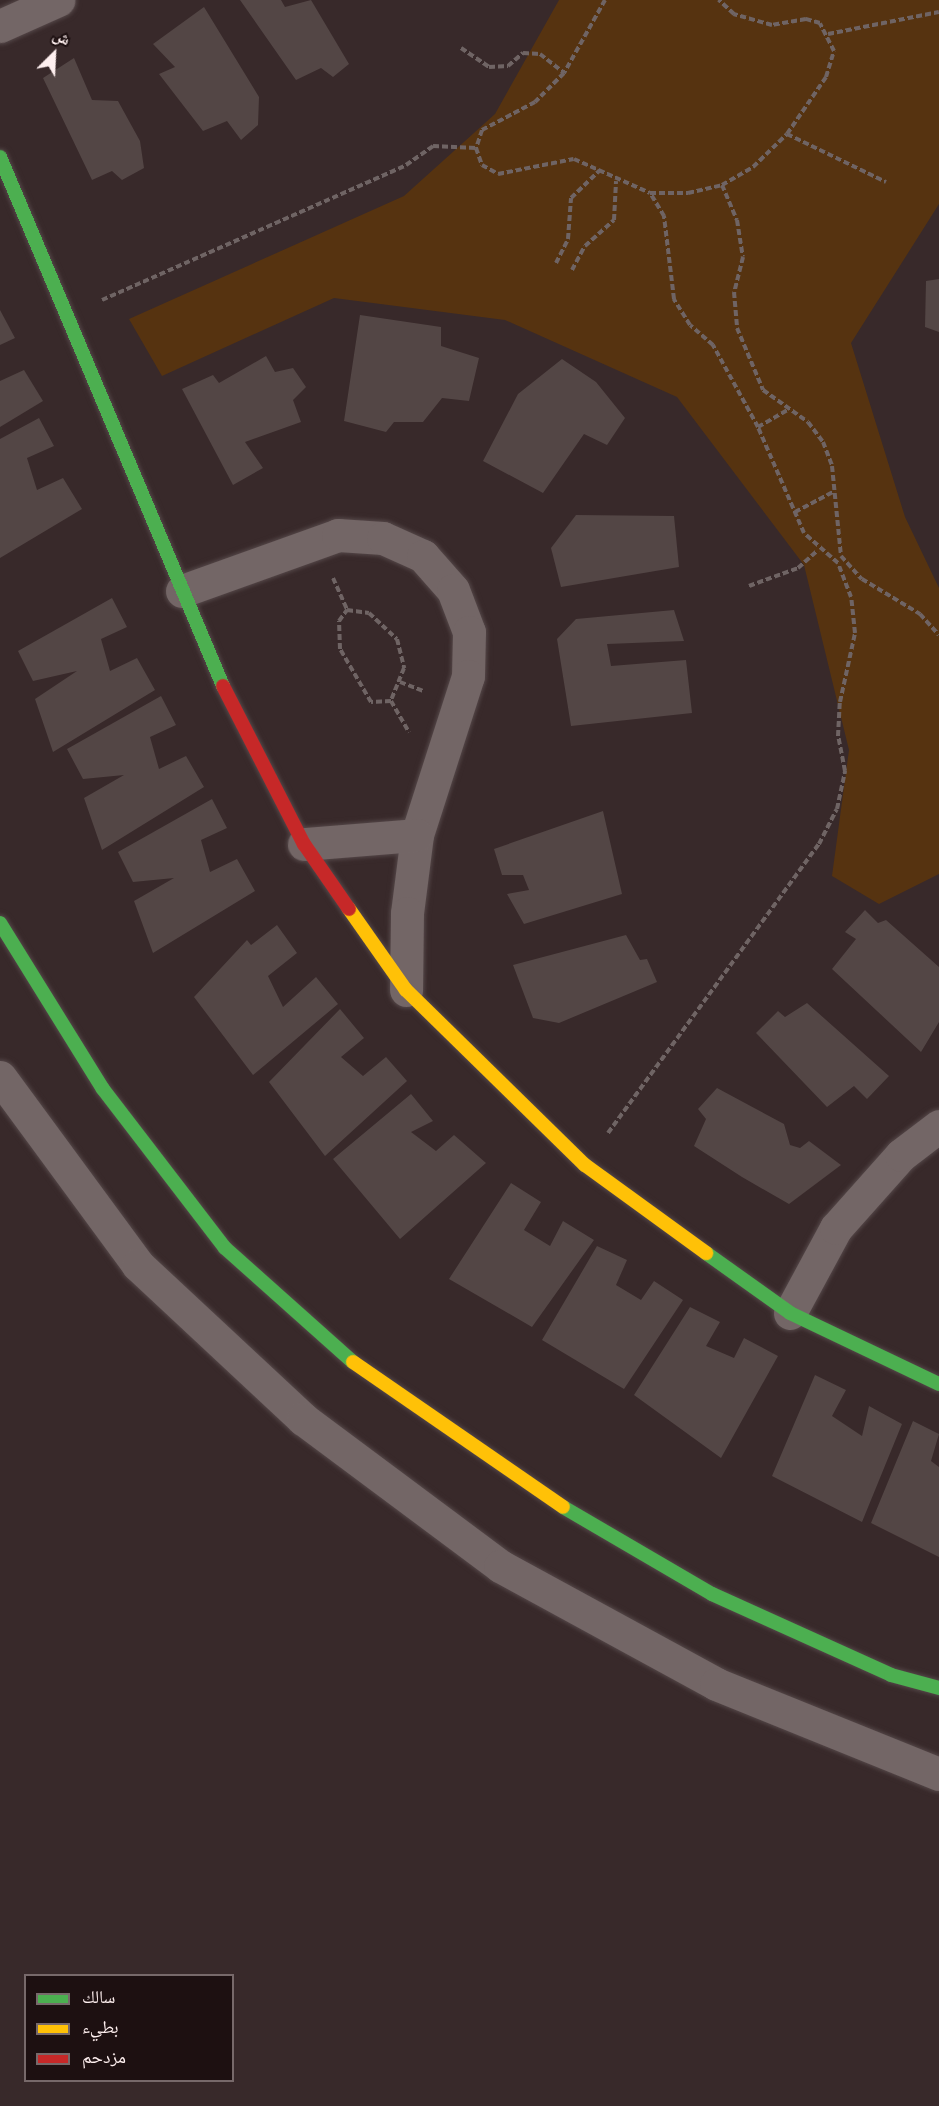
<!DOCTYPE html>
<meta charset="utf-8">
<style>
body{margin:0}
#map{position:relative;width:939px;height:2106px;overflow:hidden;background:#38292a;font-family:"Times New Roman","Noto Naskh Arabic",serif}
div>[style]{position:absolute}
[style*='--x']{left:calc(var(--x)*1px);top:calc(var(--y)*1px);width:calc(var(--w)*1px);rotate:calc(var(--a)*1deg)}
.green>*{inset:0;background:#563310}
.building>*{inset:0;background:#534645}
.path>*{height:4px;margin-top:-2px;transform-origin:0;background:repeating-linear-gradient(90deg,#6f6464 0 6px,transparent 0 9px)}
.roads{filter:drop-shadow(0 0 2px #544748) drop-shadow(0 0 2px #544748)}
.street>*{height:33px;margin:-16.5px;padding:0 16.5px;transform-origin:16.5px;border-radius:16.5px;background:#736666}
.fast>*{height:14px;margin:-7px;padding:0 7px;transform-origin:7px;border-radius:7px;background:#4caf50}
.slow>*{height:14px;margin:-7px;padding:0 7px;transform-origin:7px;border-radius:7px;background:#ffc107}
.jam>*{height:14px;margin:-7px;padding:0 7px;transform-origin:7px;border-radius:7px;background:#c62828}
span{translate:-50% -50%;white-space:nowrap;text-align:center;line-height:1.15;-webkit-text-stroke:5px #1d1011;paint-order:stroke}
.legend{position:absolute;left:24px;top:1974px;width:210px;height:108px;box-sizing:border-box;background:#1d1011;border:2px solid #77696a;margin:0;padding:8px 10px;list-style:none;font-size:18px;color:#feefef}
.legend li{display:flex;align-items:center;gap:12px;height:30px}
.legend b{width:30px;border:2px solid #77696a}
.north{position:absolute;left:24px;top:24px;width:60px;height:60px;-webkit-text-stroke:4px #1d1011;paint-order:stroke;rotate:24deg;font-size:16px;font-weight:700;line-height:24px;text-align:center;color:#feefef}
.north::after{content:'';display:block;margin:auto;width:21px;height:27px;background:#feefef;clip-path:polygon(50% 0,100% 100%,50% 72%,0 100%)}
</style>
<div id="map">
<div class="green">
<div style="clip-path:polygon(559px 0,939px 0,939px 204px,851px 343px,905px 517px,939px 588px,939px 874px,879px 904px,832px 876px,849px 750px,804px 565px,677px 397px,505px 320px,334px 298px,162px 376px,129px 319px,404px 196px,495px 114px)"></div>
</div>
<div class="building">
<div style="clip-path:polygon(240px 0,281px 0,285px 7px,311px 0,349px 64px,333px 77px,321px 68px,296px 80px)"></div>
<div style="clip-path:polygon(204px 7px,259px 97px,258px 125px,241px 140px,227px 121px,203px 131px,159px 74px,175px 67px,153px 44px)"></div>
<div style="clip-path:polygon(74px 58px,92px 100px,118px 101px,140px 141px,144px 168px,122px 180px,112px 171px,92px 180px,43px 78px)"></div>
<div style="clip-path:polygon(939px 279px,939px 332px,925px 327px,926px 281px)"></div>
<div style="clip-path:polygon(0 310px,15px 338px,0 345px)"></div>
<div style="clip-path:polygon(360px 315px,441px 327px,441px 346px,479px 358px,469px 401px,442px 398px,423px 422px,394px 422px,386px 432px,344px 421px)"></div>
<div style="clip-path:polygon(266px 356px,275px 372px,293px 368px,306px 387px,293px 400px,301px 422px,245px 442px,263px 468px,233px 485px,182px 389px,213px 375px,219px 383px)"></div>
<div style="clip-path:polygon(562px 359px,596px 382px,625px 418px,607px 445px,584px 434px,543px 493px,483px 461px,518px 394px)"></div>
<div style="clip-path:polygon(24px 370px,43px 401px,0 427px,0 381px)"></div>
<div style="clip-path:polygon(39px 418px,54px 446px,27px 458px,37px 490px,63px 478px,82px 509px,0 558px,0 439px)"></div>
<div style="clip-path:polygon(576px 515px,674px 516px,679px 567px,561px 587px,551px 548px)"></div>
<div style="clip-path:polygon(112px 598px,127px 627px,101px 639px,110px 671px,137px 658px,155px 690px,53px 752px,35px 699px,77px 671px,33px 681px,18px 651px)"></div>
<div style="clip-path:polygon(674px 610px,684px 641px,607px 644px,611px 666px,686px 660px,692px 713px,571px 726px,557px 639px,576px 619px)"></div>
<div style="clip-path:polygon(161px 696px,176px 725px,150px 737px,159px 769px,186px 756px,204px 787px,102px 850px,84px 798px,124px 775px,83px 779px,67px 749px)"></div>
<div style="clip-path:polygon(212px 799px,227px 828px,201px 840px,210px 872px,237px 859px,255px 891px,153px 953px,134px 901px,174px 878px,133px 882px,118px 852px)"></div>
<div style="clip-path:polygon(603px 811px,622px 894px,524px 924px,507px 894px,529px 890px,523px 875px,502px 875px,494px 849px)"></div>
<div style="clip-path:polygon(865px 910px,878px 923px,886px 920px,939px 967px,939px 1022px,921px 1052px,832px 969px,856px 939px,845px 932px)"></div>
<div style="clip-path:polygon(277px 925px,297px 953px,268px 976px,283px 1007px,316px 977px,338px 1004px,253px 1075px,194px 997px,247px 940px,251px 945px)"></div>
<div style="clip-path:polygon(626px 935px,640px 960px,647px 959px,657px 982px,559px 1023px,533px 1018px,513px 965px)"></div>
<div style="clip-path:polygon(807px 1003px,889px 1076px,867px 1099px,854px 1086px,827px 1107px,756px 1033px,778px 1011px,785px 1017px)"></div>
<div style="clip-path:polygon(340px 1009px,364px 1038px,341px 1057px,363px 1076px,386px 1057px,407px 1081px,325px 1156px,269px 1082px)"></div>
<div style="clip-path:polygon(717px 1088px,784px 1124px,790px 1145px,800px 1148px,809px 1141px,841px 1165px,789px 1204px,742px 1177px,694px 1146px,706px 1119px,698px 1109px)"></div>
<div style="clip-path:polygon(411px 1094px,433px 1121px,411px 1132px,436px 1151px,454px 1135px,486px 1163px,400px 1239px,333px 1159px)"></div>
<div style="clip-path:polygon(511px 1183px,541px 1202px,524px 1230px,550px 1246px,563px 1221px,594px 1240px,532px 1327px,449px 1279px)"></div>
<div style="clip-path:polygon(597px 1246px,627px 1260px,616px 1285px,641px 1300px,654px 1281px,683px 1300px,624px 1389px,542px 1340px)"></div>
<div style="clip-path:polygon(690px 1307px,720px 1322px,706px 1346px,734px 1358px,744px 1338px,778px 1356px,721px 1458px,634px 1395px)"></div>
<div style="clip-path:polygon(815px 1375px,846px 1390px,832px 1416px,862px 1436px,869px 1406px,902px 1424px,862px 1522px,772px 1476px)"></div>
<div style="clip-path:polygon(913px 1421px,939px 1434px,931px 1461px,939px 1467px,939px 1557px,871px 1523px)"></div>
</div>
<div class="path">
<div style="--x:605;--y:0;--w:84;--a:119.3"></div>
<div style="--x:564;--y:73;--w:41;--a:135"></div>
<div style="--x:535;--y:102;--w:60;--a:152.2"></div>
<div style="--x:482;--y:130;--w:19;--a:108"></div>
<div style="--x:476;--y:148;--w:18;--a:71"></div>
<div style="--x:482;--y:165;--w:18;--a:29"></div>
<div style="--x:498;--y:174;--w:77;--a:-11.2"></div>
<div style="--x:574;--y:159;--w:83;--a:24.1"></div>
<div style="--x:650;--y:193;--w:38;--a:0"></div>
<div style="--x:688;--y:193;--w:35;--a:-13"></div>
<div style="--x:722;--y:185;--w:36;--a:-30"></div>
<div style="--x:753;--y:167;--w:47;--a:-44.1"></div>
<div style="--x:787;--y:134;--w:69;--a:-55.6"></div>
<div style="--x:826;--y:77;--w:27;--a:-73"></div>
<div style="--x:834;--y:51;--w:31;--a:-117"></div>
<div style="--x:820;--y:23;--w:15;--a:-164"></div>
<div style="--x:806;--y:19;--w:35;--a:170"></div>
<div style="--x:772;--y:25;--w:40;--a:-164"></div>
<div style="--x:734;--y:14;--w:21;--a:-137"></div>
<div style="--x:828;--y:34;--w:113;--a:-11.2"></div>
<div style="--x:461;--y:48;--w:34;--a:34"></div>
<div style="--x:489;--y:67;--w:19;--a:-3"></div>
<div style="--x:508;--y:66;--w:20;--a:-41"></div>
<div style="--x:523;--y:53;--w:17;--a:3"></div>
<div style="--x:540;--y:54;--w:31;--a:38"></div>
<div style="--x:787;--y:134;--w:110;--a:25.9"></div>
<div style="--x:722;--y:185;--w:38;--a:67"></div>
<div style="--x:737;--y:220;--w:37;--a:81"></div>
<div style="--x:743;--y:257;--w:36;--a:104"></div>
<div style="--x:734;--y:292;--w:36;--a:85"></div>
<div style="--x:737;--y:328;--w:67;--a:67.2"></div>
<div style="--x:763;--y:390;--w:55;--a:35.4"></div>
<div style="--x:808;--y:422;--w:25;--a:53"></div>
<div style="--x:823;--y:442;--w:26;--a:69"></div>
<div style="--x:832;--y:466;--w:90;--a:84.3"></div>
<div style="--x:841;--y:556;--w:31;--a:48"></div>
<div style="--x:862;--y:579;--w:68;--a:31.1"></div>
<div style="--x:920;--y:614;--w:28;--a:48"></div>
<div style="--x:556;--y:263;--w:27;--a:-63"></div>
<div style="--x:568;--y:239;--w:41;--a:-85.8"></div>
<div style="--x:571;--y:198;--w:40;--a:-44"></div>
<div style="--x:572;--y:270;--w:27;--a:-62"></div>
<div style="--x:585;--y:246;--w:39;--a:-42"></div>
<div style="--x:614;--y:220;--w:39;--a:-87"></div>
<div style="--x:102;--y:300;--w:333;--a:-23.9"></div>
<div style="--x:406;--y:165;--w:33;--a:-35"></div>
<div style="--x:433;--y:146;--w:43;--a:2.7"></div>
<div style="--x:758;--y:427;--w:34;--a:-30"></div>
<div style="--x:795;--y:512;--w:45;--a:-27.7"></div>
<div style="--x:333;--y:578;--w:35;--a:66"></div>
<div style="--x:749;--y:586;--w:52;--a:-20.2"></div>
<div style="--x:798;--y:568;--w:27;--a:-42"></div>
<div style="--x:347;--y:610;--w:22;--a:8"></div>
<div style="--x:369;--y:613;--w:38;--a:43"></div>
<div style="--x:397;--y:639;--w:30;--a:76"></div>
<div style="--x:404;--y:668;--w:35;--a:112"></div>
<div style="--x:391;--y:701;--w:20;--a:177"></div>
<div style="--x:371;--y:702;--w:61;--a:-120.3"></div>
<div style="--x:340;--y:649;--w:28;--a:-92"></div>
<div style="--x:339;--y:621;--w:14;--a:-54"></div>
<div style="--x:400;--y:682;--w:26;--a:21"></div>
<div style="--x:391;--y:701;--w:36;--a:60"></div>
<div style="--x:608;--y:1133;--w:358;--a:-53.9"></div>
<div style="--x:819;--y:844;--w:39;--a:-63"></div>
<div style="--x:837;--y:809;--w:39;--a:-78"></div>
<div style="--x:845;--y:771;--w:36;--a:-101"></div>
<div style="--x:838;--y:736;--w:34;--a:-87"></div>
<div style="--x:840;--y:702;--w:71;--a:-77.7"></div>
<div style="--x:855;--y:633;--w:36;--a:-96"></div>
<div style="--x:851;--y:597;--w:36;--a:-111"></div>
<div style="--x:838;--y:563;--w:45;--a:-138.6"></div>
<div style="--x:804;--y:533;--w:116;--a:-113.5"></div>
<div style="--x:758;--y:427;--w:94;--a:-118.8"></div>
<div style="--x:713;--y:345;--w:30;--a:-139"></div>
<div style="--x:690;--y:325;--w:31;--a:-122"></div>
<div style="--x:674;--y:299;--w:84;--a:-96.9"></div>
<div style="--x:664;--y:216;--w:27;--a:-121"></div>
</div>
<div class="roads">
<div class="street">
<div style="--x:0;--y:26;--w:64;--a:-24.1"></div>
<div style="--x:182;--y:591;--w:166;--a:-19.7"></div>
<div style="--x:338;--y:535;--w:45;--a:3.8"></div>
<div style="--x:383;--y:538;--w:44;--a:24.2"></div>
<div style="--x:423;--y:556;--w:45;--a:48.6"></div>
<div style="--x:453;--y:590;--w:45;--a:69.1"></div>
<div style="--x:469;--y:632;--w:44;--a:91.3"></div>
<div style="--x:468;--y:676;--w:167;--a:107.8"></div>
<div style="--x:417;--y:835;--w:79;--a:97.3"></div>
<div style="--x:407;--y:913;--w:77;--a:90.7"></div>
<div style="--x:304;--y:844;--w:113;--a:-4.6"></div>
<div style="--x:0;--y:1077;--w:233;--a:53.7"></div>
<div style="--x:138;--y:1265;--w:226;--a:43"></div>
<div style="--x:303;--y:1419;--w:246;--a:36.7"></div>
<div style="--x:500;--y:1566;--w:246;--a:28.6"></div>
<div style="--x:716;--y:1684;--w:240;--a:22"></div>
<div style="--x:790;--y:1313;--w:97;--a:-61.6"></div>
<div style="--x:836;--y:1228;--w:98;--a:-48.3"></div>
<div style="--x:901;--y:1155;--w:48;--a:-37.3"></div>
</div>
<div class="fast">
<div style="--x:0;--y:157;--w:574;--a:67.14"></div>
<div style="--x:0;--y:923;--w:195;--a:58.2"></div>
<div style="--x:103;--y:1089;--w:200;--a:52.5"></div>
<div style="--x:225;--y:1248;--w:171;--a:41.7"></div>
<div style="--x:706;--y:1253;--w:103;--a:35.5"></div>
<div style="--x:790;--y:1313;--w:165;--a:25.5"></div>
<div style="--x:563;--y:1507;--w:173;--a:30.3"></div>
<div style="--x:712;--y:1594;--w:196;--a:24.3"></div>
<div style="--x:891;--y:1675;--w:50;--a:15.2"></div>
</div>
<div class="slow">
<div style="--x:349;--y:909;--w:99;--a:54.9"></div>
<div style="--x:406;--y:990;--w:250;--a:44.4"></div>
<div style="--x:585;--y:1165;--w:150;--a:36"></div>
<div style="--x:353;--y:1362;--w:255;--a:34.6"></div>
</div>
<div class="jam">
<div style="--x:223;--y:686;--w:178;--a:62.9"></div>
<div style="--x:304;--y:844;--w:79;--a:55.3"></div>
</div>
</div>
<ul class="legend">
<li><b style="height:8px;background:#4caf50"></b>سالك</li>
<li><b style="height:8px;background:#ffc107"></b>بطيء</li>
<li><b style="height:8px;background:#c62828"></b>مزدحم</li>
</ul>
<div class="north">ش</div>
</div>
